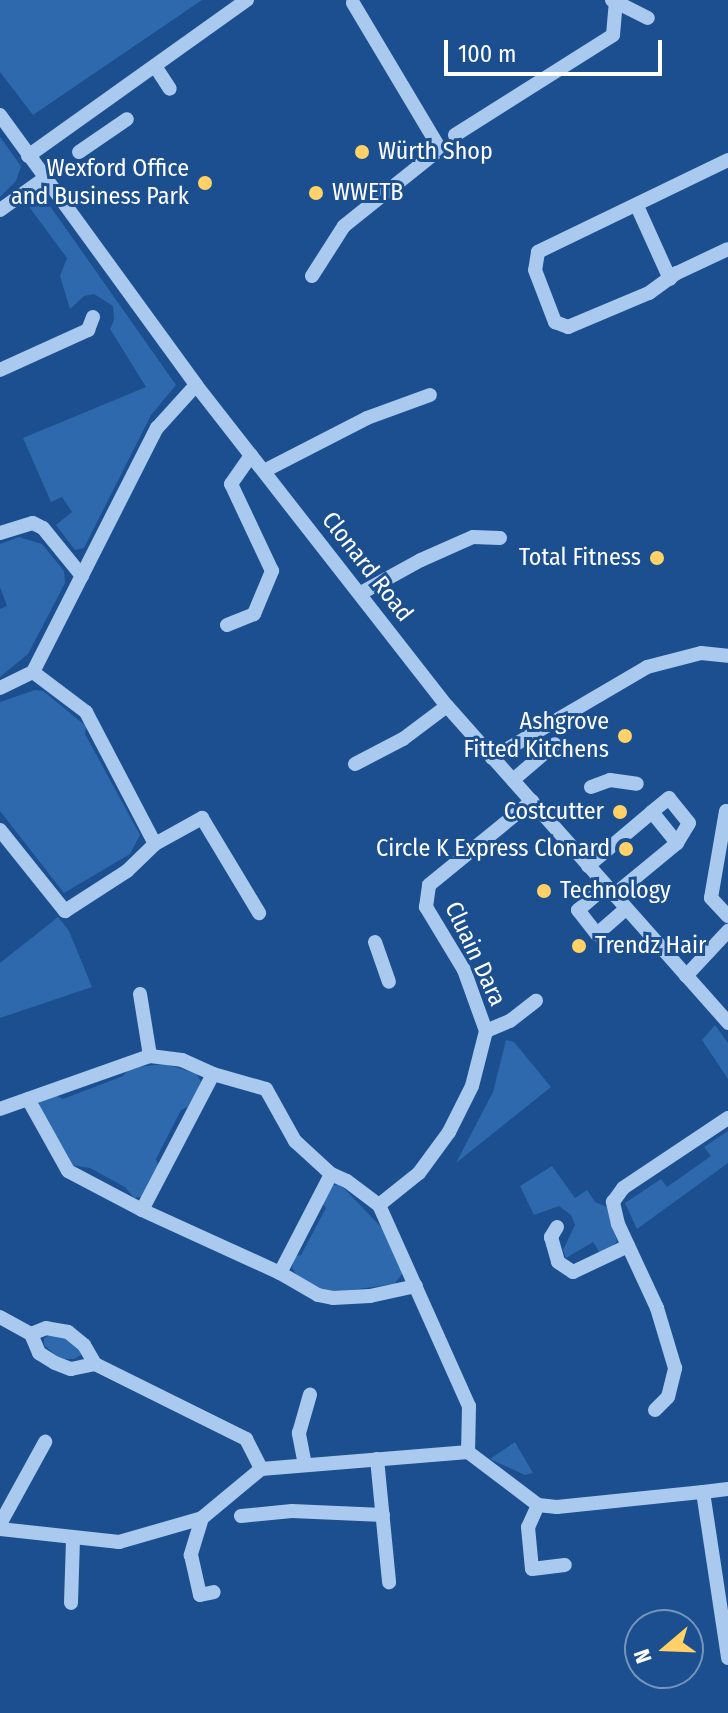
<!DOCTYPE html>
<meta charset="utf-8">
<style>
body{margin:0}
#map{position:relative;width:728px;height:1713px;overflow:hidden;background:#1b4f8f;font-family:"Fira Sans Condensed",sans-serif}
div>[style]{position:absolute}
[style*='--x']{left:calc(var(--x)*1px);top:calc(var(--y)*1px);width:calc(var(--w)*1px);rotate:calc(var(--a)*1deg)}
.green>*{inset:0;background:#2e69ad}
.minor>*{height:14px;margin:-7px;padding:0 7px;transform-origin:7px;border-radius:7px;background:#a9c9ee}
.dots>*{width:22px;height:22px;translate:-50% -50%;box-sizing:border-box;border:4px solid #1b4f8f;border-radius:50%}
span{translate:-50% -50%;white-space:nowrap;text-align:center;line-height:1.15;-webkit-text-stroke:6px #1b4f8f;paint-order:stroke}
.poi-label{font-size:24px;color:#fff}
.left{translate:0 -50%;text-align:left}
.right{translate:-100% -50%;text-align:right}
.street-label{font-size:24px;color:#fff}
.north{position:absolute;left:624px;top:1609px;width:80px;height:80px;box-sizing:border-box;background:#1b4f8f;border:2px solid #7695bc;border-radius:50%;rotate:251deg;font-size:22px;font-weight:700;line-height:32px;text-align:center;color:#fff}
.north::after{content:'';display:block;margin:auto;width:28px;height:36px;background:#ffd166;clip-path:polygon(50% 0,100% 100%,50% 72%,0 100%)}
.scale{position:absolute;left:444px;top:40px;width:218px;height:36px;box-sizing:border-box;border:4px solid #fff;border-top:0;padding-left:10px;font-size:24px;line-height:28px;white-space:nowrap;color:#fff;-webkit-text-stroke:6px #1b4f8f;paint-order:stroke}
</style>
<div id="map">
<div class="green">
<div style="clip-path:polygon(0 0,202px 0,33px 115px,0 72px)"></div>
<div style="clip-path:polygon(0 137px,21px 166px,16px 181px,0 197px)"></div>
<div style="clip-path:polygon(34px 201px,50px 206px,176px 385px,151px 415px,84px 548px,75px 550px,56px 525px,72px 512px,62px 497px,51px 502px,23px 438px,146px 387px,110px 329px,114px 320px,113px 306px,94px 294px,84px 296px,70px 309px,60px 276px,67px 258px,27px 204px)"></div>
<div style="clip-path:polygon(19px 537px,42px 544px,64px 571px,65px 583px,28px 654px,0 677px,0 609px,7px 606px,0 587px,0 544px)"></div>
<div style="clip-path:polygon(35px 690px,43px 691px,86px 726px,85px 734px,140px 835px,130px 854px,64px 893px,0 811px,0 702px)"></div>
<div style="clip-path:polygon(58px 917px,69px 931px,92px 987px,0 1018px,0 963px)"></div>
<div style="clip-path:polygon(715px 1025px,728px 1043px,728px 1079px,702px 1040px)"></div>
<div style="clip-path:polygon(506px 1040px,514px 1042px,551px 1087px,456px 1163px,493px 1092px)"></div>
<div style="clip-path:polygon(164px 1064px,196px 1073px,201px 1082px,190px 1106px,181px 1110px,156px 1159px,159px 1167px,145px 1196px,134px 1198px,125px 1187px,90px 1168px,71px 1165px,38px 1108px,40px 1102px,55px 1095px,63px 1099px,123px 1076px,129px 1068px)"></div>
<div style="clip-path:polygon(728px 1131px,728px 1163px,637px 1229px,625px 1203px,661px 1179px,667px 1187px,711px 1156px,704px 1147px)"></div>
<div style="clip-path:polygon(552px 1166px,575px 1198px,587px 1190px,595px 1202px,607px 1207px,617px 1241px,611px 1248px,600px 1253px,593px 1242px,566px 1258px,563px 1250px,575px 1225px,571px 1215px,559px 1206px,534px 1215px,520px 1186px)"></div>
<div style="clip-path:polygon(340px 1184px,382px 1228px,403px 1273px,394px 1284px,330px 1293px,298px 1277px,292px 1268px,295px 1256px,301px 1255px,326px 1208px,322px 1203px,333px 1185px)"></div>
<div style="clip-path:polygon(51px 1335px,60px 1335px,79px 1349px,81px 1355px,74px 1359px,60px 1359px,44px 1345px,44px 1338px)"></div>
<div style="clip-path:polygon(515px 1442px,533px 1473px,525px 1475px,490px 1459px)"></div>
</div>
<div class="minor">
<div style="--x:612;--y:0;--w:40;--a:26.6"></div>
<div style="--x:155;--y:66;--w:27;--a:57"></div>
<div style="--x:0;--y:115;--w:334;--a:54"></div>
<div style="--x:196;--y:385;--w:407;--a:52"></div>
<div style="--x:447;--y:706;--w:424;--a:48.4"></div>
<div style="--x:455;--y:135;--w:187;--a:-32.3"></div>
<div style="--x:613;--y:35;--w:33;--a:-85"></div>
<div style="--x:79;--y:152;--w:58;--a:-34.5"></div>
<div style="--x:28;--y:156;--w:269;--a:-35.5"></div>
<div style="--x:728;--y:160;--w:211;--a:154.2"></div>
<div style="--x:538;--y:252;--w:18;--a:99"></div>
<div style="--x:535;--y:270;--w:56;--a:69"></div>
<div style="--x:555;--y:322;--w:14;--a:21"></div>
<div style="--x:568;--y:327;--w:88;--a:-22.8"></div>
<div style="--x:649;--y:293;--w:34;--a:-36"></div>
<div style="--x:677;--y:273;--w:56;--a:-25.2"></div>
<div style="--x:637;--y:206;--w:80;--a:65.7"></div>
<div style="--x:0;--y:210;--w:55;--a:-35.4"></div>
<div style="--x:312;--y:276;--w:59;--a:-57.4"></div>
<div style="--x:344;--y:226;--w:123;--a:-38.7"></div>
<div style="--x:440;--y:149;--w:170;--a:-120.8"></div>
<div style="--x:0;--y:370;--w:97;--a:-24.4"></div>
<div style="--x:88;--y:330;--w:14;--a:-69"></div>
<div style="--x:264;--y:471;--w:116;--a:-27.2"></div>
<div style="--x:367;--y:418;--w:67;--a:-20.1"></div>
<div style="--x:0;--y:533;--w:34;--a:-17"></div>
<div style="--x:33;--y:523;--w:11;--a:27"></div>
<div style="--x:43;--y:528;--w:62;--a:50.9"></div>
<div style="--x:361;--y:593;--w:68;--a:-28.8"></div>
<div style="--x:421;--y:560;--w:57;--a:-23.9"></div>
<div style="--x:473;--y:537;--w:27;--a:2"></div>
<div style="--x:227;--y:625;--w:29;--a:-22"></div>
<div style="--x:254;--y:614;--w:47;--a:-67.3"></div>
<div style="--x:272;--y:571;--w:96;--a:-115.2"></div>
<div style="--x:231;--y:484;--w:35;--a:-55"></div>
<div style="--x:0;--y:688;--w:37;--a:-26"></div>
<div style="--x:33;--y:672;--w:274;--a:-63.1"></div>
<div style="--x:157;--y:428;--w:58;--a:-47.8"></div>
<div style="--x:492;--y:758;--w:180;--a:-30.4"></div>
<div style="--x:647;--y:667;--w:56;--a:-14.5"></div>
<div style="--x:701;--y:653;--w:27;--a:6"></div>
<div style="--x:355;--y:764;--w:54;--a:-27.5"></div>
<div style="--x:403;--y:739;--w:55;--a:-36.9"></div>
<div style="--x:513;--y:780;--w:55;--a:-40.6"></div>
<div style="--x:591;--y:787;--w:20;--a:-20"></div>
<div style="--x:610;--y:780;--w:27;--a:8"></div>
<div style="--x:726;--y:811;--w:88;--a:99.8"></div>
<div style="--x:711;--y:898;--w:25;--a:47"></div>
<div style="--x:0;--y:830;--w:104;--a:51.3"></div>
<div style="--x:65;--y:911;--w:74;--a:-32.8"></div>
<div style="--x:127;--y:871;--w:39;--a:-44"></div>
<div style="--x:155;--y:844;--w:149;--a:-117.6"></div>
<div style="--x:86;--y:712;--w:66;--a:-143"></div>
<div style="--x:155;--y:844;--w:54;--a:-29"></div>
<div style="--x:202;--y:818;--w:111;--a:59"></div>
<div style="--x:588;--y:866;--w:84;--a:-40.2"></div>
<div style="--x:606;--y:886;--w:37;--a:139"></div>
<div style="--x:578;--y:910;--w:31;--a:52"></div>
<div style="--x:597;--y:934;--w:38;--a:-41"></div>
<div style="--x:614;--y:895;--w:82;--a:-39.5"></div>
<div style="--x:677;--y:843;--w:23;--a:-59"></div>
<div style="--x:689;--y:823;--w:32;--a:-129"></div>
<div style="--x:669;--y:798;--w:22;--a:141"></div>
<div style="--x:652;--y:812;--w:40;--a:51"></div>
<div style="--x:375;--y:942;--w:42;--a:70.7"></div>
<div style="--x:686;--y:976;--w:62;--a:-47"></div>
<div style="--x:140;--y:994;--w:63;--a:80.8"></div>
<div style="--x:486;--y:1031;--w:26;--a:-23"></div>
<div style="--x:510;--y:1021;--w:33;--a:-38"></div>
<div style="--x:28;--y:1099;--w:82;--a:60.9"></div>
<div style="--x:68;--y:1171;--w:84;--a:27.8"></div>
<div style="--x:142;--y:1210;--w:152;--a:24.5"></div>
<div style="--x:280;--y:1273;--w:44;--a:30.1"></div>
<div style="--x:318;--y:1295;--w:15;--a:11"></div>
<div style="--x:333;--y:1298;--w:37;--a:-3"></div>
<div style="--x:370;--y:1296;--w:47;--a:-12.3"></div>
<div style="--x:0;--y:1109;--w:159;--a:-19.5"></div>
<div style="--x:150;--y:1056;--w:32;--a:7"></div>
<div style="--x:182;--y:1060;--w:34;--a:24"></div>
<div style="--x:213;--y:1074;--w:55;--a:15.8"></div>
<div style="--x:266;--y:1089;--w:60;--a:60.9"></div>
<div style="--x:295;--y:1141;--w:49;--a:42.5"></div>
<div style="--x:331;--y:1174;--w:17;--a:24"></div>
<div style="--x:347;--y:1181;--w:40;--a:37"></div>
<div style="--x:379;--y:1205;--w:51;--a:-38.7"></div>
<div style="--x:419;--y:1173;--w:51;--a:-53.8"></div>
<div style="--x:449;--y:1132;--w:51;--a:-63.4"></div>
<div style="--x:472;--y:1086;--w:57;--a:-75.7"></div>
<div style="--x:486;--y:1031;--w:65;--a:-109.8"></div>
<div style="--x:464;--y:970;--w:74;--a:-121.1"></div>
<div style="--x:426;--y:907;--w:22;--a:-82"></div>
<div style="--x:429;--y:885;--w:133;--a:-39.2"></div>
<div style="--x:379;--y:1205;--w:220;--a:65.9"></div>
<div style="--x:469;--y:1406;--w:46;--a:91.2"></div>
<div style="--x:142;--y:1210;--w:153;--a:-62.4"></div>
<div style="--x:557;--y:1227;--w:12;--a:121"></div>
<div style="--x:551;--y:1237;--w:26;--a:74"></div>
<div style="--x:558;--y:1262;--w:18;--a:34"></div>
<div style="--x:573;--y:1272;--w:61;--a:-25.3"></div>
<div style="--x:280;--y:1273;--w:111;--a:-62.7"></div>
<div style="--x:0;--y:1317;--w:35;--a:29"></div>
<div style="--x:31;--y:1334;--w:21;--a:67"></div>
<div style="--x:39;--y:1353;--w:19;--a:32"></div>
<div style="--x:55;--y:1363;--w:17;--a:21"></div>
<div style="--x:71;--y:1369;--w:25;--a:-12"></div>
<div style="--x:95;--y:1364;--w:22;--a:-120"></div>
<div style="--x:84;--y:1345;--w:21;--a:-141"></div>
<div style="--x:68;--y:1332;--w:22;--a:-170"></div>
<div style="--x:46;--y:1328;--w:16;--a:158"></div>
<div style="--x:95;--y:1364;--w:169;--a:26.4"></div>
<div style="--x:246;--y:1439;--w:34;--a:63"></div>
<div style="--x:655;--y:1410;--w:18;--a:-45"></div>
<div style="--x:668;--y:1397;--w:30;--a:-76"></div>
<div style="--x:675;--y:1368;--w:63;--a:-106.7"></div>
<div style="--x:657;--y:1308;--w:93;--a:-114.9"></div>
<div style="--x:618;--y:1224;--w:23;--a:-103"></div>
<div style="--x:613;--y:1202;--w:17;--a:-54"></div>
<div style="--x:623;--y:1188;--w:126;--a:-33.7"></div>
<div style="--x:377;--y:1459;--w:124;--a:84.4"></div>
<div style="--x:305;--y:1465;--w:33;--a:-101"></div>
<div style="--x:299;--y:1433;--w:40;--a:-74"></div>
<div style="--x:261;--y:1469;--w:208;--a:-4.7"></div>
<div style="--x:468;--y:1452;--w:88;--a:37.1"></div>
<div style="--x:538;--y:1505;--w:19;--a:6"></div>
<div style="--x:557;--y:1507;--w:147;--a:-5.9"></div>
<div style="--x:728;--y:1489;--w:25;--a:173"></div>
<div style="--x:703;--y:1492;--w:168;--a:81.4"></div>
<div style="--x:538;--y:1505;--w:24;--a:114"></div>
<div style="--x:528;--y:1527;--w:42;--a:84.6"></div>
<div style="--x:532;--y:1569;--w:33;--a:-7"></div>
<div style="--x:241;--y:1516;--w:51;--a:-5.6"></div>
<div style="--x:292;--y:1511;--w:91;--a:2.5"></div>
<div style="--x:202;--y:1518;--w:39;--a:107"></div>
<div style="--x:191;--y:1555;--w:41;--a:77.3"></div>
<div style="--x:200;--y:1595;--w:14;--a:-12"></div>
<div style="--x:0;--y:1524;--w:94;--a:-61.2"></div>
<div style="--x:0;--y:1529;--w:120;--a:6.2"></div>
<div style="--x:119;--y:1542;--w:86;--a:-16.1"></div>
<div style="--x:202;--y:1518;--w:77;--a:-39.7"></div>
<div style="--x:71;--y:1603;--w:64;--a:-88.2"></div>
</div>
<div class="dots">
<div style="left:362px;top:152px;background:#ffd166"></div>
<div style="left:205px;top:183px;background:#ffd166"></div>
<div style="left:316px;top:193px;background:#ffd166"></div>
<div style="left:657px;top:558px;background:#ffd166"></div>
<div style="left:625px;top:736px;background:#ffd166"></div>
<div style="left:620px;top:812px;background:#ffd166"></div>
<div style="left:626px;top:849px;background:#ffd166"></div>
<div style="left:544px;top:891px;background:#ffd166"></div>
<div style="left:579px;top:946px;background:#ffd166"></div>
</div>
<div class="poi-label">
<span class="left" style="left:378px;top:152px">Würth Shop</span>
<span class="right" style="left:189px;top:183px">Wexford Office<br>and Business Park</span>
<span class="left" style="left:332px;top:193px">WWETB</span>
<span class="right" style="left:641px;top:558px">Total Fitness</span>
<span class="right" style="left:609px;top:736px">Ashgrove<br>Fitted Kitchens</span>
<span class="right" style="left:604px;top:812px">Costcutter</span>
<span class="right" style="left:610px;top:849px">Circle K Express Clonard</span>
<span class="left" style="left:560px;top:891px">Technology</span>
<span class="left" style="left:595px;top:946px">Trendz Hair</span>
</div>
<div class="street-label">
<span style="left:367px;top:567px;rotate:52deg">Clonard Road</span>
<span style="left:475px;top:954px;rotate:65deg">Cluain Dara</span>
</div>
<div class="north">N</div>
<div class="scale">100 m</div>
</div>
